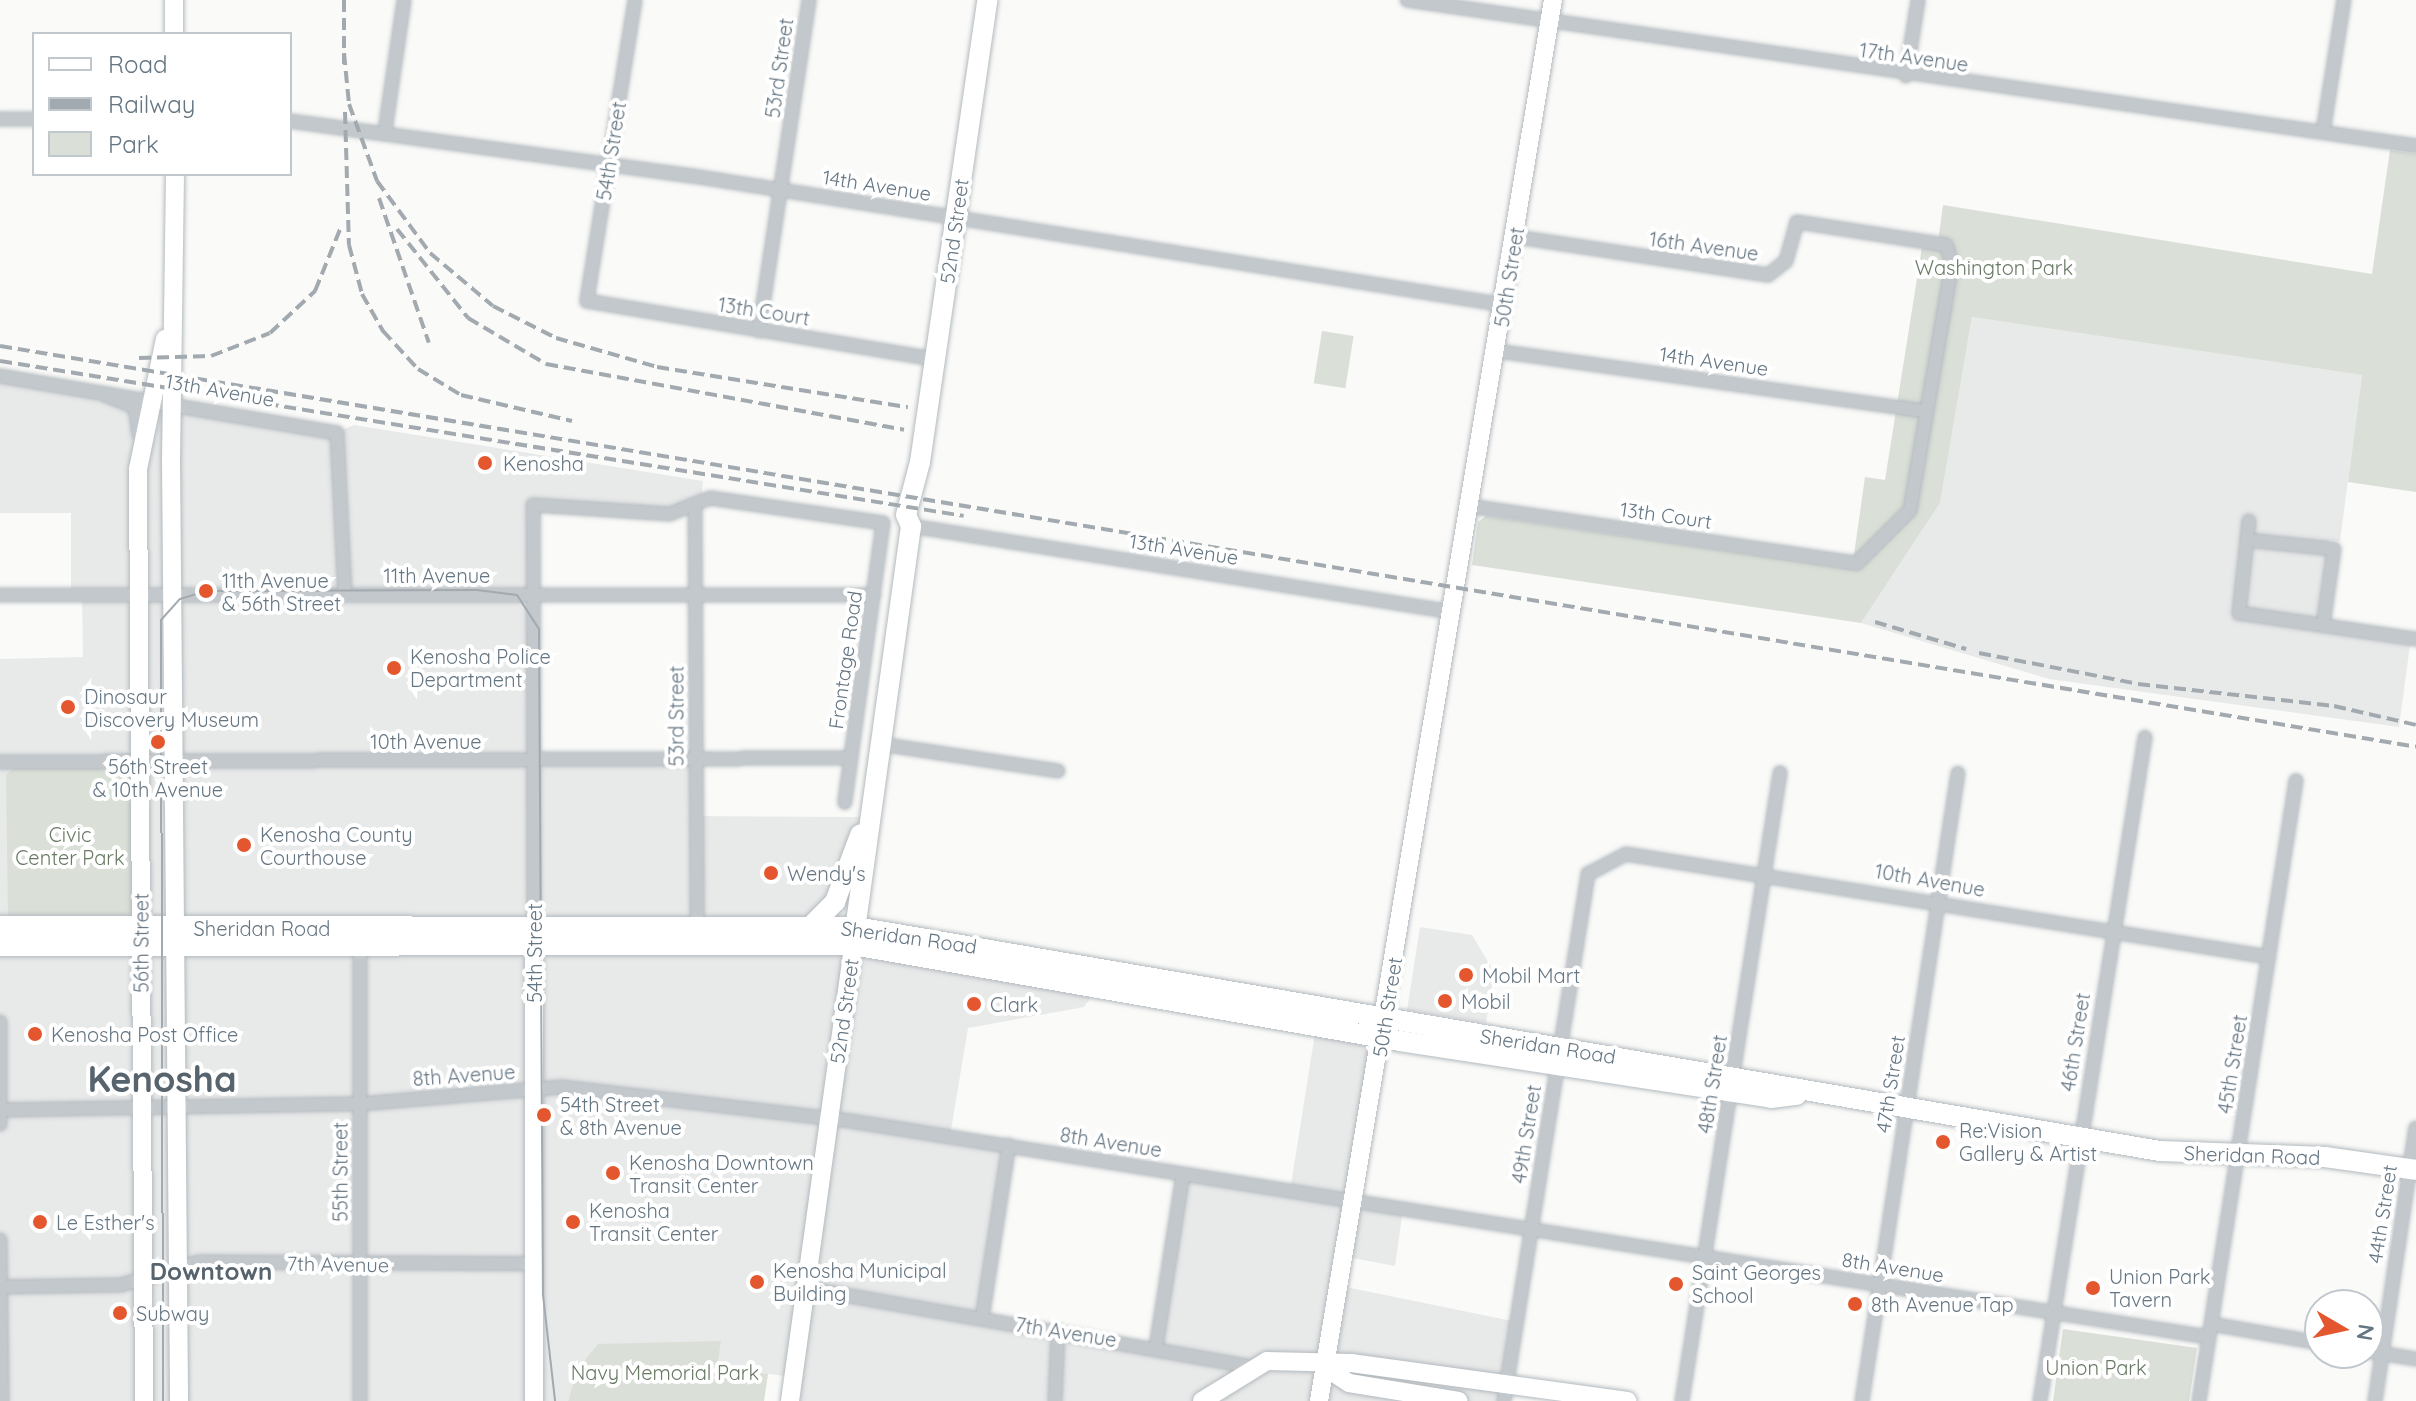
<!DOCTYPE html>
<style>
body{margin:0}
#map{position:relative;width:2416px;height:1401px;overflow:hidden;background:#fafaf8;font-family:Quicksand,sans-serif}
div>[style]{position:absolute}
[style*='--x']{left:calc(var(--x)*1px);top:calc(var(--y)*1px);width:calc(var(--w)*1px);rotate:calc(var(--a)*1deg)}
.built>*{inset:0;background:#e8e9e9}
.green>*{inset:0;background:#dadfd7;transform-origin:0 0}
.roads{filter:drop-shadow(0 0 2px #b3babf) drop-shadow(0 0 2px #b3babf)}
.street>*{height:12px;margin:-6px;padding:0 6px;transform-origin:6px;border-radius:6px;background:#c3c8cc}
.secondary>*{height:18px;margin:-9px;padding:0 9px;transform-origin:9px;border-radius:9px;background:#fff}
.primary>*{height:20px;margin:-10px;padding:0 10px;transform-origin:10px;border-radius:10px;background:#fff}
.tram>*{height:2px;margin:-1px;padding:0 1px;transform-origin:1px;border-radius:1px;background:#a2aab0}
.rail>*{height:4px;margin-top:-2px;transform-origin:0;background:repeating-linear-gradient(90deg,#a2aab0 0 12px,transparent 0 18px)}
.dots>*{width:22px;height:22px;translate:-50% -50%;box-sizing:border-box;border:4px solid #fff;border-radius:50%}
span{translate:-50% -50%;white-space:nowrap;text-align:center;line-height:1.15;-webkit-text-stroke:8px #fff;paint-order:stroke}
.street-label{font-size:20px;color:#657683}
.park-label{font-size:20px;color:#687a64}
.poi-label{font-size:20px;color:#657683}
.left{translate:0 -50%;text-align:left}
.quarter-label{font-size:24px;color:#57646e;font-weight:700}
.town-label{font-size:36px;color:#57646e;font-weight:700}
.legend{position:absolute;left:32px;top:32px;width:260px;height:144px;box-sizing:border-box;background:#fff;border:2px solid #c1c8cd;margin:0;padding:10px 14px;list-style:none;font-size:24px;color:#657683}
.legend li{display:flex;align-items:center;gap:16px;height:40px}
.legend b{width:40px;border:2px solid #c1c8cd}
.north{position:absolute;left:2304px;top:1289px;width:80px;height:80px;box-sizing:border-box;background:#fff;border:2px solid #c1c8cd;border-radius:50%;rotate:99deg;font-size:22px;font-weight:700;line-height:32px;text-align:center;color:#657683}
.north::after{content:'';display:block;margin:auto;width:28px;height:36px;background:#e4572e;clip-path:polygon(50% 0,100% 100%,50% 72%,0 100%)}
</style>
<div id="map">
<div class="built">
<div style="clip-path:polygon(1972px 317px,2362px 375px,2340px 541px,2329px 540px,2316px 630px,2410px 645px,2399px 727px,2049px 679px,1861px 623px,1940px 503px)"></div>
<div style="clip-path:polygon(0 376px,337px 432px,354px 425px,703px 481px,701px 501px,670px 514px,533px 505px,534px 761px,695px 760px,696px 816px,866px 817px,835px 902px,812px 925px,1098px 988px,1084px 1007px,968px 1028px,950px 1136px,1009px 1145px,982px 1319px,1156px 1346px,1183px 1174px,1290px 1191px,1316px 1027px,1383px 1038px,1356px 1201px,1403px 1209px,1395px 1266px,1347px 1257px,1341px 1286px,1517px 1322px,1504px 1401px,790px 1401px,793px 1377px,717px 1368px,720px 1341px,577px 1370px,568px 1401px,0 1401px,0 659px,83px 657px,82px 595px,71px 595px,71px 513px,0 513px)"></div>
<div style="clip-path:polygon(1420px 927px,1472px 935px,1494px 972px,1486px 1023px,1407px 1010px)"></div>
</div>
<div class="green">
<div style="clip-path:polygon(2390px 150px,2416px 154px,2416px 492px,2348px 482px,2362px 375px,1972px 317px,1940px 503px,1861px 623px,1472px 565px,1478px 522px,1486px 516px,1852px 569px,1865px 477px,1885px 480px,1922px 247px,1937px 249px,1943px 205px,2372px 274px)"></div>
<div style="left:1322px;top:331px;width:32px;height:53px;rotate:9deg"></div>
<div style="clip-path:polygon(14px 767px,123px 768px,132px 775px,132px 915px,125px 921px,17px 921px,8px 915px,6px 775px)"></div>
<div style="clip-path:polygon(2063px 1329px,2197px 1348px,2189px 1401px,2053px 1401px)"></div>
<div style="clip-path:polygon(721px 1341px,717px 1368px,768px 1374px,764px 1401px,568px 1401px,577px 1370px,598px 1344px)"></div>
</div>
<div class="roads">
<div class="street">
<div style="--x:635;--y:0;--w:305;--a:99.1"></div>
<div style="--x:587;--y:301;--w:353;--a:9.5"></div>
<div style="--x:1407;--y:0;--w:1020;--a:8.23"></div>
<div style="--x:1906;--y:76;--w:77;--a:-81"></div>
<div style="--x:0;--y:119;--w:34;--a:0"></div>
<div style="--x:290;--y:121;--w:407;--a:7.8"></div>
<div style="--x:693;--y:176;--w:822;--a:9.03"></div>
<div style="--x:385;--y:131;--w:132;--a:-81.7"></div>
<div style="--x:2323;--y:132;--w:134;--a:-81"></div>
<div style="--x:759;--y:331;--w:335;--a:-81.4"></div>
<div style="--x:1497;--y:351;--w:433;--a:8"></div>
<div style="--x:0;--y:376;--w:342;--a:9.6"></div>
<div style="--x:337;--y:433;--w:161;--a:87.2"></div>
<div style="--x:105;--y:395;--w:32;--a:22"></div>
<div style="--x:135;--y:407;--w:28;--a:82"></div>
<div style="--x:1469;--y:506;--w:392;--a:8.4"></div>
<div style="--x:1857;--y:563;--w:75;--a:-45"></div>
<div style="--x:1910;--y:510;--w:251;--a:-80.3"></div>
<div style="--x:1952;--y:263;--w:19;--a:-108"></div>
<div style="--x:1946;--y:245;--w:151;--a:-171.2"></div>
<div style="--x:1797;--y:222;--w:41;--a:105.8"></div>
<div style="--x:1786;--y:261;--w:23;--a:142"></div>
<div style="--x:1768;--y:275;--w:255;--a:-171.4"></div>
<div style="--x:695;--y:508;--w:417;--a:89.7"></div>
<div style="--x:2249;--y:521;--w:93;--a:96.2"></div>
<div style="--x:2239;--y:613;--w:179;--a:8.4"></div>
<div style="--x:911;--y:526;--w:548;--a:9.03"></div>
<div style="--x:2247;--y:540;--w:87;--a:5.9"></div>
<div style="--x:2334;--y:549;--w:77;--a:98.2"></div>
<div style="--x:0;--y:595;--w:874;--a:0"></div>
<div style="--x:880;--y:744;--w:180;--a:8.6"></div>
<div style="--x:0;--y:762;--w:851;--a:-0.27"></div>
<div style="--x:534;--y:929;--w:424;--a:-90.1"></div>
<div style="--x:533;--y:505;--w:137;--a:3.8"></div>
<div style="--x:670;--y:514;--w:43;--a:-21.8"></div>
<div style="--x:710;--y:498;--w:175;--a:8.2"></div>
<div style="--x:883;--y:523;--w:282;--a:97.8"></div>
<div style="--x:0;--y:1022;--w:102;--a:90"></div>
<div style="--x:0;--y:1110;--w:360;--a:-1"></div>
<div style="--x:360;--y:1104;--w:203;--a:-4.8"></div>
<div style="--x:562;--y:1087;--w:290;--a:6.7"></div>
<div style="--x:850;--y:1121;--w:1375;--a:9.04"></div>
<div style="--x:0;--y:1240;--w:161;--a:89.3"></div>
<div style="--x:0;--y:1287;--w:121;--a:-0.9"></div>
<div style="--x:121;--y:1285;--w:81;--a:-16.4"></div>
<div style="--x:199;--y:1262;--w:335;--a:0.3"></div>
<div style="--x:805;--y:1288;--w:451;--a:10"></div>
<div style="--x:982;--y:1319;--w:176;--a:-81.2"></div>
<div style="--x:2211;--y:1324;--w:111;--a:9.9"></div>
<div style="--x:1156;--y:1347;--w:175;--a:-81.1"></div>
<div style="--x:2368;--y:1351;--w:49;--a:9.5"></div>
<div style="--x:360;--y:1401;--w:457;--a:-90"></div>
<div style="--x:1055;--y:1401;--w:70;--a:-87.5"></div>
<div style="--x:1504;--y:1401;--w:534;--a:-80.94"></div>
<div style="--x:1588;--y:874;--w:43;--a:-27.8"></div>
<div style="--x:1626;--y:854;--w:651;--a:9.1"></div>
<div style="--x:1682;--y:1401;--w:636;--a:-81.13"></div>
<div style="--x:1862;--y:1401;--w:635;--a:-81.31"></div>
<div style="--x:2040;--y:1401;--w:672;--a:-81.01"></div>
<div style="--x:2199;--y:1401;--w:628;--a:-81.11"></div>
<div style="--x:2375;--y:1401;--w:276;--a:-81.5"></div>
</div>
<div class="secondary">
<div style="--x:174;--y:0;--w:34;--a:90"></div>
<div style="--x:175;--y:174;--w:284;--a:90.8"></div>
<div style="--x:171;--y:458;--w:943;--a:89.51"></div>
<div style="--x:1326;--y:1368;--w:27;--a:33"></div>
<div style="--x:1349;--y:1383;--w:111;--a:9.3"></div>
<div style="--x:144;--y:1401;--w:932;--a:-90.37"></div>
<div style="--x:138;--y:469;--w:133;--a:-78.3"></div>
<div style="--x:534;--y:1401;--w:469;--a:-90"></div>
<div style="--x:790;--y:1401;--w:460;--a:-82.1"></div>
<div style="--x:1202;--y:1401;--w:76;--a:-31.6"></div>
<div style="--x:1267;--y:1361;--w:84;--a:1.4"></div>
<div style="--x:1351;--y:1363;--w:279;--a:7.8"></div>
<div style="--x:1319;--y:1401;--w:1420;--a:-80.52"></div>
</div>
<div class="primary">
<div style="--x:812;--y:925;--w:33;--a:-45"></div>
<div style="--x:835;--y:902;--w:72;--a:-69.5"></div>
<div style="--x:0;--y:926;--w:856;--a:0.07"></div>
<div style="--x:856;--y:927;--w:1323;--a:9.75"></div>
<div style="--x:2160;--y:1151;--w:165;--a:2.1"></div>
<div style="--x:2325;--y:1157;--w:92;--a:8.1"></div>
<div style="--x:854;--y:937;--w:415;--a:-82.1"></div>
<div style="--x:911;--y:526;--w:12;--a:-114"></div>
<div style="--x:906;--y:515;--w:55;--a:-75.2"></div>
<div style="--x:920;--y:462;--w:467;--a:-81.7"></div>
<div style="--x:0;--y:946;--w:853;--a:-0.07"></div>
<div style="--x:853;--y:945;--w:555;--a:9.95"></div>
<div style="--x:1400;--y:1041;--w:375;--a:8.7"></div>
<div style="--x:1771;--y:1098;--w:26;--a:-7"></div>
</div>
</div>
<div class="tram">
<div style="--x:163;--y:1401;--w:781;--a:-90.15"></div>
<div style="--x:161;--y:620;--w:28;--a:-48"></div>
<div style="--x:180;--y:599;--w:27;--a:-17"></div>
<div style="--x:206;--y:591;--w:271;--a:-0.2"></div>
<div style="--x:477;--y:590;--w:40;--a:7.1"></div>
<div style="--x:517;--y:595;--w:40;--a:57.1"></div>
<div style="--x:539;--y:629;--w:666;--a:89.66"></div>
<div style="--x:543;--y:1295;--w:107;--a:83.5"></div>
</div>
<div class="rail">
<div style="--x:344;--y:0;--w:64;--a:90"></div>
<div style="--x:344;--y:53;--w:51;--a:84.4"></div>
<div style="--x:349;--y:104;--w:82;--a:70"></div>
<div style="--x:377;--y:181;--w:89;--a:53.6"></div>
<div style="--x:430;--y:253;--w:82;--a:40.1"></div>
<div style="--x:493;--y:306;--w:71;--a:26.9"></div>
<div style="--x:556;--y:338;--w:105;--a:16"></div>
<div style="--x:657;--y:367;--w:254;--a:9.1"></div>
<div style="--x:345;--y:112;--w:133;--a:88.3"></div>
<div style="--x:349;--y:245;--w:51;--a:75.1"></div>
<div style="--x:362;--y:294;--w:43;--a:60.4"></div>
<div style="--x:383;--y:331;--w:52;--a:47.4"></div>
<div style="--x:418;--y:369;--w:50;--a:31.2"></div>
<div style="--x:461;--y:395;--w:114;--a:13.2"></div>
<div style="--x:379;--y:198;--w:153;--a:71"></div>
<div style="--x:397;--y:229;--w:114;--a:51.4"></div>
<div style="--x:468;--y:318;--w:91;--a:30.5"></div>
<div style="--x:546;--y:364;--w:364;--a:10.4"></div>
<div style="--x:0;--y:346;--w:2449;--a:9.42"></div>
<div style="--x:139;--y:358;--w:72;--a:-1.6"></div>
<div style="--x:211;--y:356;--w:63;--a:-21.3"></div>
<div style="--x:270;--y:333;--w:62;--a:-43"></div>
<div style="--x:315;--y:291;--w:69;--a:-67.9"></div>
<div style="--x:0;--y:361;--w:976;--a:9.13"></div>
<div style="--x:1875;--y:622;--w:95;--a:16.5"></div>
<div style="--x:1979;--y:653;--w:162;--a:11"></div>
<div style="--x:2138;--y:684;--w:197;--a:6.4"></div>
<div style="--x:2334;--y:706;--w:84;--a:13"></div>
</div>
<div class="dots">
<div style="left:485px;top:463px;background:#e4572e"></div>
<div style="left:206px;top:591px;background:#e4572e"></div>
<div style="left:394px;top:668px;background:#e4572e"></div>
<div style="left:68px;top:707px;background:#e4572e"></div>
<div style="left:158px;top:742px;background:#e4572e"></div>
<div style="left:244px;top:845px;background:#e4572e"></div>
<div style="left:771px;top:873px;background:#e4572e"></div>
<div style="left:1466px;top:975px;background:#e4572e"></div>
<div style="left:1445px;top:1001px;background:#e4572e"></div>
<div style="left:974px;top:1004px;background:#e4572e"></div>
<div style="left:35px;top:1034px;background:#e4572e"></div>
<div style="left:544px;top:1115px;background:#e4572e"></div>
<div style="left:1943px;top:1142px;background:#e4572e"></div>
<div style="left:613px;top:1173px;background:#e4572e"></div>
<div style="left:40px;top:1222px;background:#e4572e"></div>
<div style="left:573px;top:1222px;background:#e4572e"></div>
<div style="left:757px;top:1282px;background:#e4572e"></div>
<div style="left:1676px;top:1284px;background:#e4572e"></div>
<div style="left:2093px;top:1288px;background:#e4572e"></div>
<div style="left:1855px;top:1304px;background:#e4572e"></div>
<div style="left:120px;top:1313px;background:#e4572e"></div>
</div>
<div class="street-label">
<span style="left:1914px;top:57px;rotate:8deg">17th Avenue</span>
<span style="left:779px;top:68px;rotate:-82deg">53rd Street</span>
<span style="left:611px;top:151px;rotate:-81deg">54th Street</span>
<span style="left:877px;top:185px;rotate:9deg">14th Avenue</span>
<span style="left:954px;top:231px;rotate:-82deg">52nd Street</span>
<span style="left:1704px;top:246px;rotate:8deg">16th Avenue</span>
<span style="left:1509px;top:277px;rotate:-81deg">50th Street</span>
<span style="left:764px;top:311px;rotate:9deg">13th Court</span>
<span style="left:1714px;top:361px;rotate:8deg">14th Avenue</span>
<span style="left:220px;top:390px;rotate:10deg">13th Avenue</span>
<span style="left:1666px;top:515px;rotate:8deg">13th Court</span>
<span style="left:1184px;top:549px;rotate:9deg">13th Avenue</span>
<span style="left:437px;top:575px">11th Avenue</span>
<span style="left:845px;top:660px;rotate:-82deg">Frontage Road</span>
<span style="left:676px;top:716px;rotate:-90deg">53rd Street</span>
<span style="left:426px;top:741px">10th Avenue</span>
<span style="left:1930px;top:880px;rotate:10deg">10th Avenue</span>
<span style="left:262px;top:928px">Sheridan Road</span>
<span style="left:909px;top:937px;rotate:8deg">Sheridan Road</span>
<span style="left:141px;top:943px;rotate:-90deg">56th Street</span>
<span style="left:534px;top:953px;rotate:-90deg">54th Street</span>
<span style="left:1387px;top:1007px;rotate:-81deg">50th Street</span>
<span style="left:844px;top:1011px;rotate:-82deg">52nd Street</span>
<span style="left:2075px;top:1042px;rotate:-81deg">46th Street</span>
<span style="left:1548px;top:1046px;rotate:9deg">Sheridan Road</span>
<span style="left:2232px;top:1064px;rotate:-81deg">45th Street</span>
<span style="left:464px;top:1075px;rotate:-4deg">8th Avenue</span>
<span style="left:1712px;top:1084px;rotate:-81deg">48th Street</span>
<span style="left:1890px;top:1084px;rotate:-81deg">47th Street</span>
<span style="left:1526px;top:1134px;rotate:-81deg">49th Street</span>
<span style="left:1111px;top:1142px;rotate:9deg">8th Avenue</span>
<span style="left:2252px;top:1155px;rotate:2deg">Sheridan Road</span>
<span style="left:340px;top:1172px;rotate:-90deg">55th Street</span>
<span style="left:2382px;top:1214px;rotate:-81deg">44th Street</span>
<span style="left:338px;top:1264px;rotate:1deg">7th Avenue</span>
<span style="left:1893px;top:1267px;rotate:9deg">8th Avenue</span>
<span style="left:1066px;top:1332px;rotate:9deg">7th Avenue</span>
</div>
<div class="park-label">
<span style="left:1994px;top:267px">Washington Park</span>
<span style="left:70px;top:846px">Civic<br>Center Park</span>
<span style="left:2096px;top:1367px">Union Park</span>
<span style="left:665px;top:1372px">Navy Memorial Park</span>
</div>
<div class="poi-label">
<span class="left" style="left:503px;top:463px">Kenosha</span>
<span class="left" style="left:222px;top:592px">11th Avenue<br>&amp; 56th Street</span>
<span class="left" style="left:410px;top:668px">Kenosha Police<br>Department</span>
<span class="left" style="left:84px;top:708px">Dinosaur<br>Discovery Museum</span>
<span style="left:158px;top:778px">56th Street<br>&amp; 10th Avenue</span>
<span class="left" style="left:260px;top:846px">Kenosha County<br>Courthouse</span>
<span class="left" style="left:787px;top:873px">Wendy's</span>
<span class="left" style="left:1482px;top:975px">Mobil Mart</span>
<span class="left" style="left:1461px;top:1001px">Mobil</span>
<span class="left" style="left:990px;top:1004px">Clark</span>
<span class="left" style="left:51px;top:1034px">Kenosha Post Office</span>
<span class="left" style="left:560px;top:1116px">54th Street<br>&amp; 8th Avenue</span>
<span class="left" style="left:1959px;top:1142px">Re:Vision<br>Gallery &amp; Artist</span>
<span class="left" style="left:629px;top:1174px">Kenosha Downtown<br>Transit Center</span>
<span class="left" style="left:589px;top:1222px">Kenosha<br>Transit Center</span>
<span class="left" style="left:56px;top:1222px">Le Esther's</span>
<span class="left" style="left:773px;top:1282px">Kenosha Municipal<br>Building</span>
<span class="left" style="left:1692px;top:1284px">Saint Georges<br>School</span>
<span class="left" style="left:2109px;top:1288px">Union Park<br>Tavern</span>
<span class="left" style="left:1871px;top:1304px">8th Avenue Tap</span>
<span class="left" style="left:136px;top:1313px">Subway</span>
</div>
<div class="quarter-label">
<span style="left:211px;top:1272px">Downtown</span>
</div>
<div class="town-label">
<span style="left:162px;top:1079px">Kenosha</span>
</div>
<ul class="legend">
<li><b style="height:10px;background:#fff"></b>Road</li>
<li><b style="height:10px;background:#a2aab0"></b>Railway</li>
<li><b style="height:22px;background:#dadfd7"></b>Park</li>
</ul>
<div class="north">N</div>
</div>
